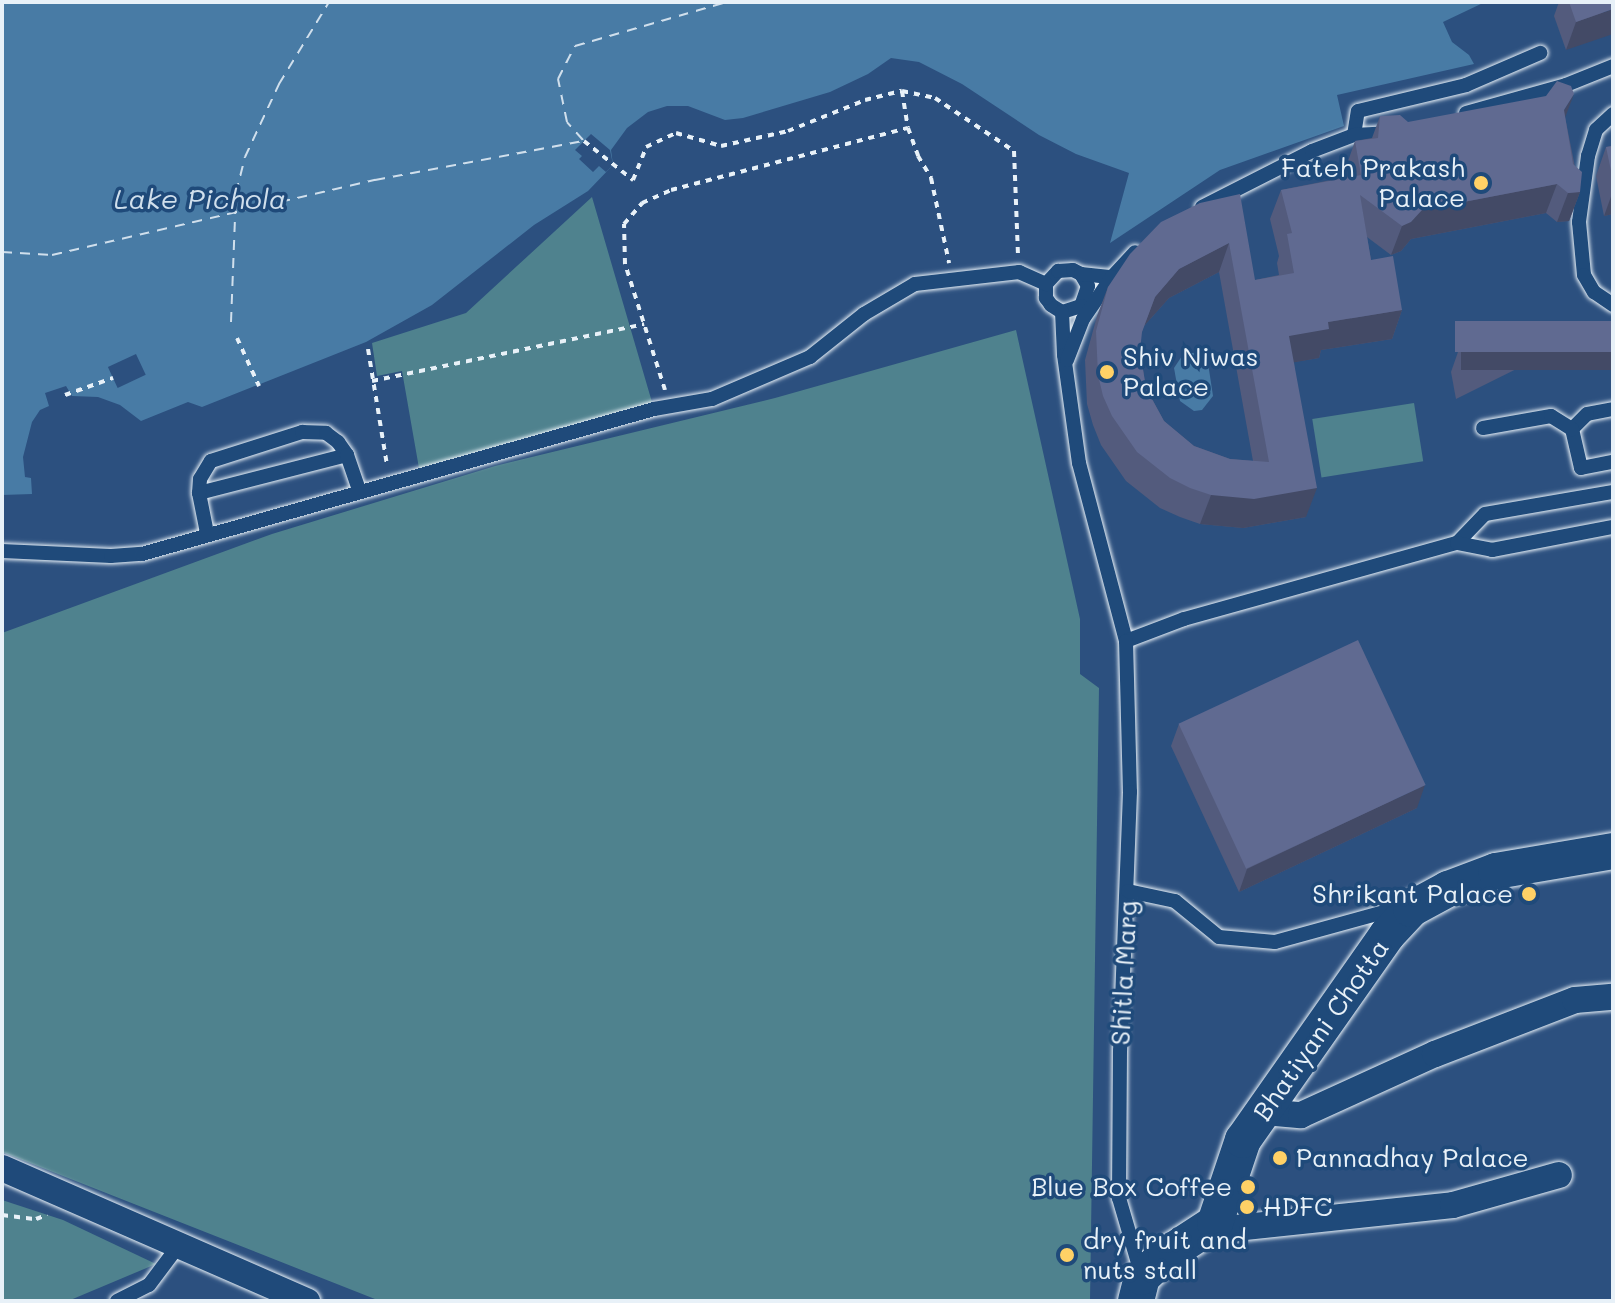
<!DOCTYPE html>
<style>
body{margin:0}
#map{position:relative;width:1615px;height:1303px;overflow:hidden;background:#2c507f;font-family:Mali,sans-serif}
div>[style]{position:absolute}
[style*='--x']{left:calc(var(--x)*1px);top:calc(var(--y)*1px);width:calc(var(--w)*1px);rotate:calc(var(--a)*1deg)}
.green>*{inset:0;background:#4f828e;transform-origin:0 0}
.water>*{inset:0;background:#487ba5}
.pier>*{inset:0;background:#2c507f;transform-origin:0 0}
.ferry>*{height:2px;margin-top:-1px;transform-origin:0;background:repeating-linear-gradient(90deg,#d0dfec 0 10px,transparent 0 18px)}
.path>*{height:4px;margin-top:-2px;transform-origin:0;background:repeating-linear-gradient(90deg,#e8f1f8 0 6px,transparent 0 12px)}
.roads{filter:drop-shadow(0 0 2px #e8f1f8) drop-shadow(0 0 2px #e8f1f8)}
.lane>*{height:14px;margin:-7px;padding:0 7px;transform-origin:7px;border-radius:7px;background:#1f4a7a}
.street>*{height:26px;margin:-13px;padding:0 13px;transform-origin:13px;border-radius:13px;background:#1f4a7a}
.secondary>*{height:36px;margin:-18px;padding:0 18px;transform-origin:18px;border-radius:18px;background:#1f4a7a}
.wall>*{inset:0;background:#535b7d}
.shaded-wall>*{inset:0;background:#434a66;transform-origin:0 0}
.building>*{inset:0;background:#606a91;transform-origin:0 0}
.dots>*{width:22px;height:22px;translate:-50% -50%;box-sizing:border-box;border:4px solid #1f4a7a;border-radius:50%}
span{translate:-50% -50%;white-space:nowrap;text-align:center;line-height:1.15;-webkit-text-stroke:7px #1f4a7a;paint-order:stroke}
.poi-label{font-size:26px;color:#e8f1f8}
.right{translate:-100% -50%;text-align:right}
.left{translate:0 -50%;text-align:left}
.street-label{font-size:26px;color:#e8f1f8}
.water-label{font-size:28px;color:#d0dfec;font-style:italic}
.frame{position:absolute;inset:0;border:4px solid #e8f1f8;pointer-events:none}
</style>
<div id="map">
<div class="green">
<div style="clip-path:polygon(592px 197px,654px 409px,420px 474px,402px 371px,377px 376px,372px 343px,466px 313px)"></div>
<div style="clip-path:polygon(1016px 330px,1080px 619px,1080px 674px,1099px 688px,1090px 1301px,380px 1301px,2px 1152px,2px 633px,272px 534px,495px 466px,775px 398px)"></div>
<div style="left:1414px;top:403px;width:59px;height:103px;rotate:81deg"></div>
<div style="clip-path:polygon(2px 1200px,63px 1220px,156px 1264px,68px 1301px,2px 1301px)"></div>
</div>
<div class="water">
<div style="clip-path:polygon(2px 2px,1485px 2px,1443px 22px,1452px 42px,1469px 55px,1474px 64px,1337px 95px,1344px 126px,1220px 170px,1110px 243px,1129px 173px,1076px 154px,1039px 135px,962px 84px,919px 62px,891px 58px,868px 74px,830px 92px,743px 118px,725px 120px,688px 106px,667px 106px,648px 112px,627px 128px,611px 150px,613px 165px,588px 191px,534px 225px,432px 305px,366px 342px,202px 407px,188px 402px,141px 421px,120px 405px,98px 397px,72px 396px,66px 386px,45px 393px,49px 406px,40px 410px,32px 422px,23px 457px,25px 477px,31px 478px,32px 494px,2px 495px)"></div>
<div style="clip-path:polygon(1184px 353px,1198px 353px,1208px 363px,1213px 396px,1202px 410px,1194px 411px,1180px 401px,1174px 368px)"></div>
</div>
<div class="pier">
<div style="clip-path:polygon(591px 134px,610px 150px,613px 165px,606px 172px,599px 166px,593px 172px,579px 159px,582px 156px,575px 150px)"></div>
<div style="left:136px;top:354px;width:23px;height:31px;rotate:65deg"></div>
</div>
<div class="ferry">
<div style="--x:583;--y:140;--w:24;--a:-132"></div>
<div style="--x:567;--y:122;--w:44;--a:-101.8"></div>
<div style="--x:558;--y:79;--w:37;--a:-63"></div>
<div style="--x:575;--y:46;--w:157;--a:-16.2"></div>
<div style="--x:2;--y:252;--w:50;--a:3.4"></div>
<div style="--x:52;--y:255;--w:332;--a:-13.1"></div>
<div style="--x:375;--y:180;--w:213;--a:-10.6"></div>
<div style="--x:231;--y:322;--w:129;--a:-87.8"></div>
<div style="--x:236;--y:193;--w:37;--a:-76"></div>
<div style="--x:245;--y:157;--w:81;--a:-65"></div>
<div style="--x:279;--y:84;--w:96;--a:-58.6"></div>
</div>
<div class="path">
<div style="--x:902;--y:91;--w:37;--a:81"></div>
<div style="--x:584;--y:141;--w:63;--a:38.5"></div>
<div style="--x:633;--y:180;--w:35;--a:-68"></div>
<div style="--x:646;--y:147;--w:33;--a:-25"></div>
<div style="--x:676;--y:133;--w:47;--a:16.1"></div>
<div style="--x:721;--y:146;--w:69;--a:-12.6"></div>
<div style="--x:788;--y:131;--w:83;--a:-21.9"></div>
<div style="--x:865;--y:100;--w:38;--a:-14"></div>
<div style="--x:902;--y:91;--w:34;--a:12"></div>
<div style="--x:935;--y:98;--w:95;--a:33.9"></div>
<div style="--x:1014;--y:151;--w:103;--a:87.8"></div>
<div style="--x:237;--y:338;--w:53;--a:65.4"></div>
<div style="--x:368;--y:349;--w:118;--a:80.7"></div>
<div style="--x:372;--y:381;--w:278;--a:-11.8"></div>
<div style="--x:665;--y:390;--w:132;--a:-107.6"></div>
<div style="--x:625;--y:264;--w:40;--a:-91.4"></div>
<div style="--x:624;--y:224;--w:28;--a:-49"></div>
<div style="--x:642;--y:203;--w:32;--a:-24"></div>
<div style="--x:671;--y:190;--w:245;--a:-14.7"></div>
<div style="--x:908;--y:128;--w:30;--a:70"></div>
<div style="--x:918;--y:156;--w:26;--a:59"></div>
<div style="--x:931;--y:178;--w:87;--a:78"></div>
<div style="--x:65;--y:395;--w:51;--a:-19.5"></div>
<div style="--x:2;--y:1215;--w:34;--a:7"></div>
<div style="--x:36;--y:1219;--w:12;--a:-20"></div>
</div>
<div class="roads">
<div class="lane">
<div style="--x:1466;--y:113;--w:104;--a:-15.6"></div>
<div style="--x:1566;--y:85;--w:51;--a:-22"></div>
<div style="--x:1613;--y:114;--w:23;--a:137"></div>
<div style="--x:1596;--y:130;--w:27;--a:107"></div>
<div style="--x:1588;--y:156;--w:67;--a:97.8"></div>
<div style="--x:1579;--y:222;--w:53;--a:84.6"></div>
<div style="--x:1584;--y:275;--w:20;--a:60"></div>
<div style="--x:1594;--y:292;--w:23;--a:34"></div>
<div style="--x:1354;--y:135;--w:24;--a:-81"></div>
<div style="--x:1358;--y:111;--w:111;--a:-13.5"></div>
<div style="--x:1466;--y:85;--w:81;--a:-23.4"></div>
<div style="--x:1202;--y:207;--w:123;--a:-27"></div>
<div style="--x:1312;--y:151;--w:45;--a:-20.9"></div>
<div style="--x:1354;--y:135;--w:38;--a:-3"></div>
<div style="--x:1081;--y:274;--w:14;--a:60"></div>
<div style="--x:1088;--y:286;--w:21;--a:109"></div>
<div style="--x:1081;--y:306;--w:20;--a:162"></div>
<div style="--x:1062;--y:312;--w:13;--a:-148"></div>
<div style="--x:1051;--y:305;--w:9;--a:-126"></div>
<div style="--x:1046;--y:298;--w:14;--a:-90"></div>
<div style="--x:1046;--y:284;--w:18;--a:-47"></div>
<div style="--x:1058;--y:271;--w:15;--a:-4"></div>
<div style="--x:1073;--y:270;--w:9;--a:27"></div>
<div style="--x:1081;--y:274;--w:31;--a:6"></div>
<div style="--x:1112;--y:277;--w:34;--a:-47"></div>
<div style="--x:1062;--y:312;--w:43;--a:87.3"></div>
<div style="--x:1064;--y:355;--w:109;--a:82.1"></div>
<div style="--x:1079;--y:463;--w:184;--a:75.2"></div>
<div style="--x:1126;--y:641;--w:62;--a:-20.8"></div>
<div style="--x:1184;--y:619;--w:283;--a:-15.6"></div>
<div style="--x:1457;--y:543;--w:40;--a:-46"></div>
<div style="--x:1485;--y:514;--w:130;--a:-9.8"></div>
<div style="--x:1067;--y:360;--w:44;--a:-68.7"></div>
<div style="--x:1083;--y:319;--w:51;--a:-55.4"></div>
<div style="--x:1613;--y:409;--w:26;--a:169"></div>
<div style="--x:1587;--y:414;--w:21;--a:135"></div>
<div style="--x:1572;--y:429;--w:40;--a:77"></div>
<div style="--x:1581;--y:468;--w:33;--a:-11"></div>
<div style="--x:1483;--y:428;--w:69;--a:-10"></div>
<div style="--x:1551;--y:416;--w:25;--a:32"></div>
<div style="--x:199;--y:493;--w:153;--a:-14.4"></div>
<div style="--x:207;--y:533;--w:41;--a:-101.3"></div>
<div style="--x:199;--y:493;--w:14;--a:-86"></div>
<div style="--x:200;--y:479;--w:21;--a:-59"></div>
<div style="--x:211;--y:461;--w:96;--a:-17.7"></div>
<div style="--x:302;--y:432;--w:24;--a:2"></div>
<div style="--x:326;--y:433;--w:15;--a:37"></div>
<div style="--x:338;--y:442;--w:16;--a:55"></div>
<div style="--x:347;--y:455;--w:37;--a:71"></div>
<div style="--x:1457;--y:543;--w:36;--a:11"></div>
<div style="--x:1492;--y:550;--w:123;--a:-10.8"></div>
<div style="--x:2;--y:551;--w:109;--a:2.6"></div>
<div style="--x:111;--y:556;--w:31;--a:-4"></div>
<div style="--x:142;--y:554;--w:532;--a:-15.81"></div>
<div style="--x:654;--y:409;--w:59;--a:-9.8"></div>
<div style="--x:712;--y:399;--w:107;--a:-23.2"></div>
<div style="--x:810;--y:357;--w:69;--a:-38.5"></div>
<div style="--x:864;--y:314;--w:59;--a:-30.5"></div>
<div style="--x:915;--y:284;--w:105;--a:-6.6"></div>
<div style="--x:1019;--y:272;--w:30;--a:24"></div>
<div style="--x:1126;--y:641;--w:151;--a:88.5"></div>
<div style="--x:1130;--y:792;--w:259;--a:92.2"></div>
<div style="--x:1120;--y:1051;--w:147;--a:90.4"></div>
<div style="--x:1119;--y:1198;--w:78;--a:73.7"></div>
<div style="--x:1128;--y:891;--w:48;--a:12"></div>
<div style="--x:1175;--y:901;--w:57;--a:39.3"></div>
<div style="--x:1219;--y:937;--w:56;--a:5.1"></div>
<div style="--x:1275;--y:942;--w:132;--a:-15.4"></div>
<div style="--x:117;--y:1301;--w:36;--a:-27"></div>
<div style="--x:149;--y:1285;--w:50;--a:-53.1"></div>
</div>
<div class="street">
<div style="--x:1264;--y:1112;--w:37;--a:5"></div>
<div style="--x:1301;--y:1115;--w:147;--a:-24.5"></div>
<div style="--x:1435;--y:1054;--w:150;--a:-21.1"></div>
<div style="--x:1575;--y:1000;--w:38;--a:-5"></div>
<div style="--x:2;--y:1168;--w:333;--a:23.6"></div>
<div style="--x:1207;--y:1231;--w:247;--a:-6"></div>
<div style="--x:1453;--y:1205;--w:110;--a:-15.8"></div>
</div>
<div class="secondary">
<div style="--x:1136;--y:1301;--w:25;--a:-76"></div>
<div style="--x:1142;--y:1277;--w:33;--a:-43"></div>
<div style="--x:1166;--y:1255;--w:59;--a:-33.1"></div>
<div style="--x:1215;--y:1223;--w:88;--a:-71.4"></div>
<div style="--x:1243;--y:1140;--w:251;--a:-54.9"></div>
<div style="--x:1387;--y:935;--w:35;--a:-47"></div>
<div style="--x:1411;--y:909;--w:42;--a:-28.4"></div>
<div style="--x:1448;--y:889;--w:51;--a:-20.6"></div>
<div style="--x:1496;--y:871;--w:119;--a:-9.7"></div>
</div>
</div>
<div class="wall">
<div style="clip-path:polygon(1559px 2px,1613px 2px,1566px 50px,1554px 16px)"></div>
<div style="clip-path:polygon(evenodd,1380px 116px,1408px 122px,1565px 117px,1580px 192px,1569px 221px,1557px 222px,1546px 213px,1411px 239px,1401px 251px,1391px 255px,1367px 237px,1371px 260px,1402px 310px,1392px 339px,1321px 350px,1319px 358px,1294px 362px,1306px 517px,1243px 528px,1200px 524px,1180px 517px,1160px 508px,1126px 481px,1101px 445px,1093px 425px,1087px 404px,1085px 360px,1097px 316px,1108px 287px,1200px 203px,1255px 280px,1279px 275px,1277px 263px,1279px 256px,1270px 219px,1281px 190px,1346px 177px,1345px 170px,1355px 141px,1372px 138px,1380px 116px,1219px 272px,1253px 461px,1230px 459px,1194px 446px,1164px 421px,1146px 388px,1140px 351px,1141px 334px,1144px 326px,1169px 298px,1219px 272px)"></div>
<div style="clip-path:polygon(1613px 140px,1613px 214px,1604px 216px,1596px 176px,1606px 147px,1611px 146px)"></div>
<div style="clip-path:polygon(1613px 321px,1456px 399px,1451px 372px,1458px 352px)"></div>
<div style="clip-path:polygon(1179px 724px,1417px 808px,1239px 892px,1171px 746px)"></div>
</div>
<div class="shaded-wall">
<div style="clip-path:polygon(1613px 9px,1613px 34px,1566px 50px,1576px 22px)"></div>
<div style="clip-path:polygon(1574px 94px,1563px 123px,1564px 110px)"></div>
<div style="clip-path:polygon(1557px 184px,1546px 213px,1411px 239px,1401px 251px,1391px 255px,1402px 226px,1422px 210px)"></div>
<div style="clip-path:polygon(1613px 191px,1613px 214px,1604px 216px)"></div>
<div style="clip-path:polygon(1580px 192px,1569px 221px,1557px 222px,1568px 193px)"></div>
<div style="clip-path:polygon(1229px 243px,1219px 272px,1169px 298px,1144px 326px,1155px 297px,1179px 269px)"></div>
<div style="clip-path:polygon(1402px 310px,1392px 339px,1321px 350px,1319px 358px,1279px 365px,1289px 336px,1328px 322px)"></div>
<div style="left:1613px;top:352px;width:18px;height:152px;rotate:90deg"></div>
<div style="clip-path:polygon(1317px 488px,1306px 517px,1243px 528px,1200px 524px,1211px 495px)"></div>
<div style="clip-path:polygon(1425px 785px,1417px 808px,1239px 892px,1247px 869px)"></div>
</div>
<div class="building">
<div style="clip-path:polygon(1569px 2px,1613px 2px,1613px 9px,1576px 22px)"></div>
<div style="clip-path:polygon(evenodd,1557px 81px,1571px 86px,1574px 94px,1564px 110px,1573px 164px,1582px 172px,1580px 192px,1568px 193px,1557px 184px,1422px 210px,1411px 222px,1402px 226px,1360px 195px,1371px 260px,1393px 256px,1402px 310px,1328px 322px,1329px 329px,1289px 336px,1317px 488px,1254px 499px,1211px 495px,1190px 488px,1170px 478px,1137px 452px,1112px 416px,1103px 396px,1098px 375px,1096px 331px,1108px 287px,1130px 254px,1161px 222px,1200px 203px,1240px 194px,1255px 280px,1294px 273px,1287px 234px,1292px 233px,1281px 190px,1361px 175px,1355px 141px,1378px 138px,1380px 116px,1400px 115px,1408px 122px,1546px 96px,1557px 81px,1229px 243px,1269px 462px,1230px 459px,1194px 446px,1164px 421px,1146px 388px,1140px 351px,1142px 332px,1155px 297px,1179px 269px,1229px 243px)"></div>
<div style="clip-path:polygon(1613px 146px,1613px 180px,1606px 147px)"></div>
<div style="left:1613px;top:321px;width:31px;height:158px;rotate:90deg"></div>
<div style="left:1358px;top:640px;width:160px;height:198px;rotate:65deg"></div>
</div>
<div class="dots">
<div style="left:1481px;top:183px;background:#ffd166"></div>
<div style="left:1107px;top:372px;background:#ffd166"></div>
<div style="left:1529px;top:894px;background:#ffd166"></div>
<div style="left:1280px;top:1158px;background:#ffd166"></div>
<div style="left:1248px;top:1187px;background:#ffd166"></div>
<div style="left:1247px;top:1207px;background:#ffd166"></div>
<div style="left:1067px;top:1255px;background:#ffd166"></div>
</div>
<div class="poi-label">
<span class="right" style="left:1465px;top:183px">Fateh Prakash<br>Palace</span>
<span class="left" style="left:1123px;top:372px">Shiv Niwas<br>Palace</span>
<span class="right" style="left:1513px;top:894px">Shrikant Palace</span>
<span class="left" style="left:1296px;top:1158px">Pannadhay Palace</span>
<span class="right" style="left:1232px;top:1187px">Blue Box Coffee</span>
<span class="left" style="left:1263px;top:1207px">HDFC</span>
<span class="left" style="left:1083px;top:1255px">dry fruit and<br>nuts stall</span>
</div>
<div class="street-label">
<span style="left:1124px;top:973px;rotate:-87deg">Shitla Marg</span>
<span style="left:1321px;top:1030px;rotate:-55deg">Bhatiyani Chotta</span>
</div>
<div class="water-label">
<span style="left:200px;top:198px">Lake Pichola</span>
</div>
<div class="frame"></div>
</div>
